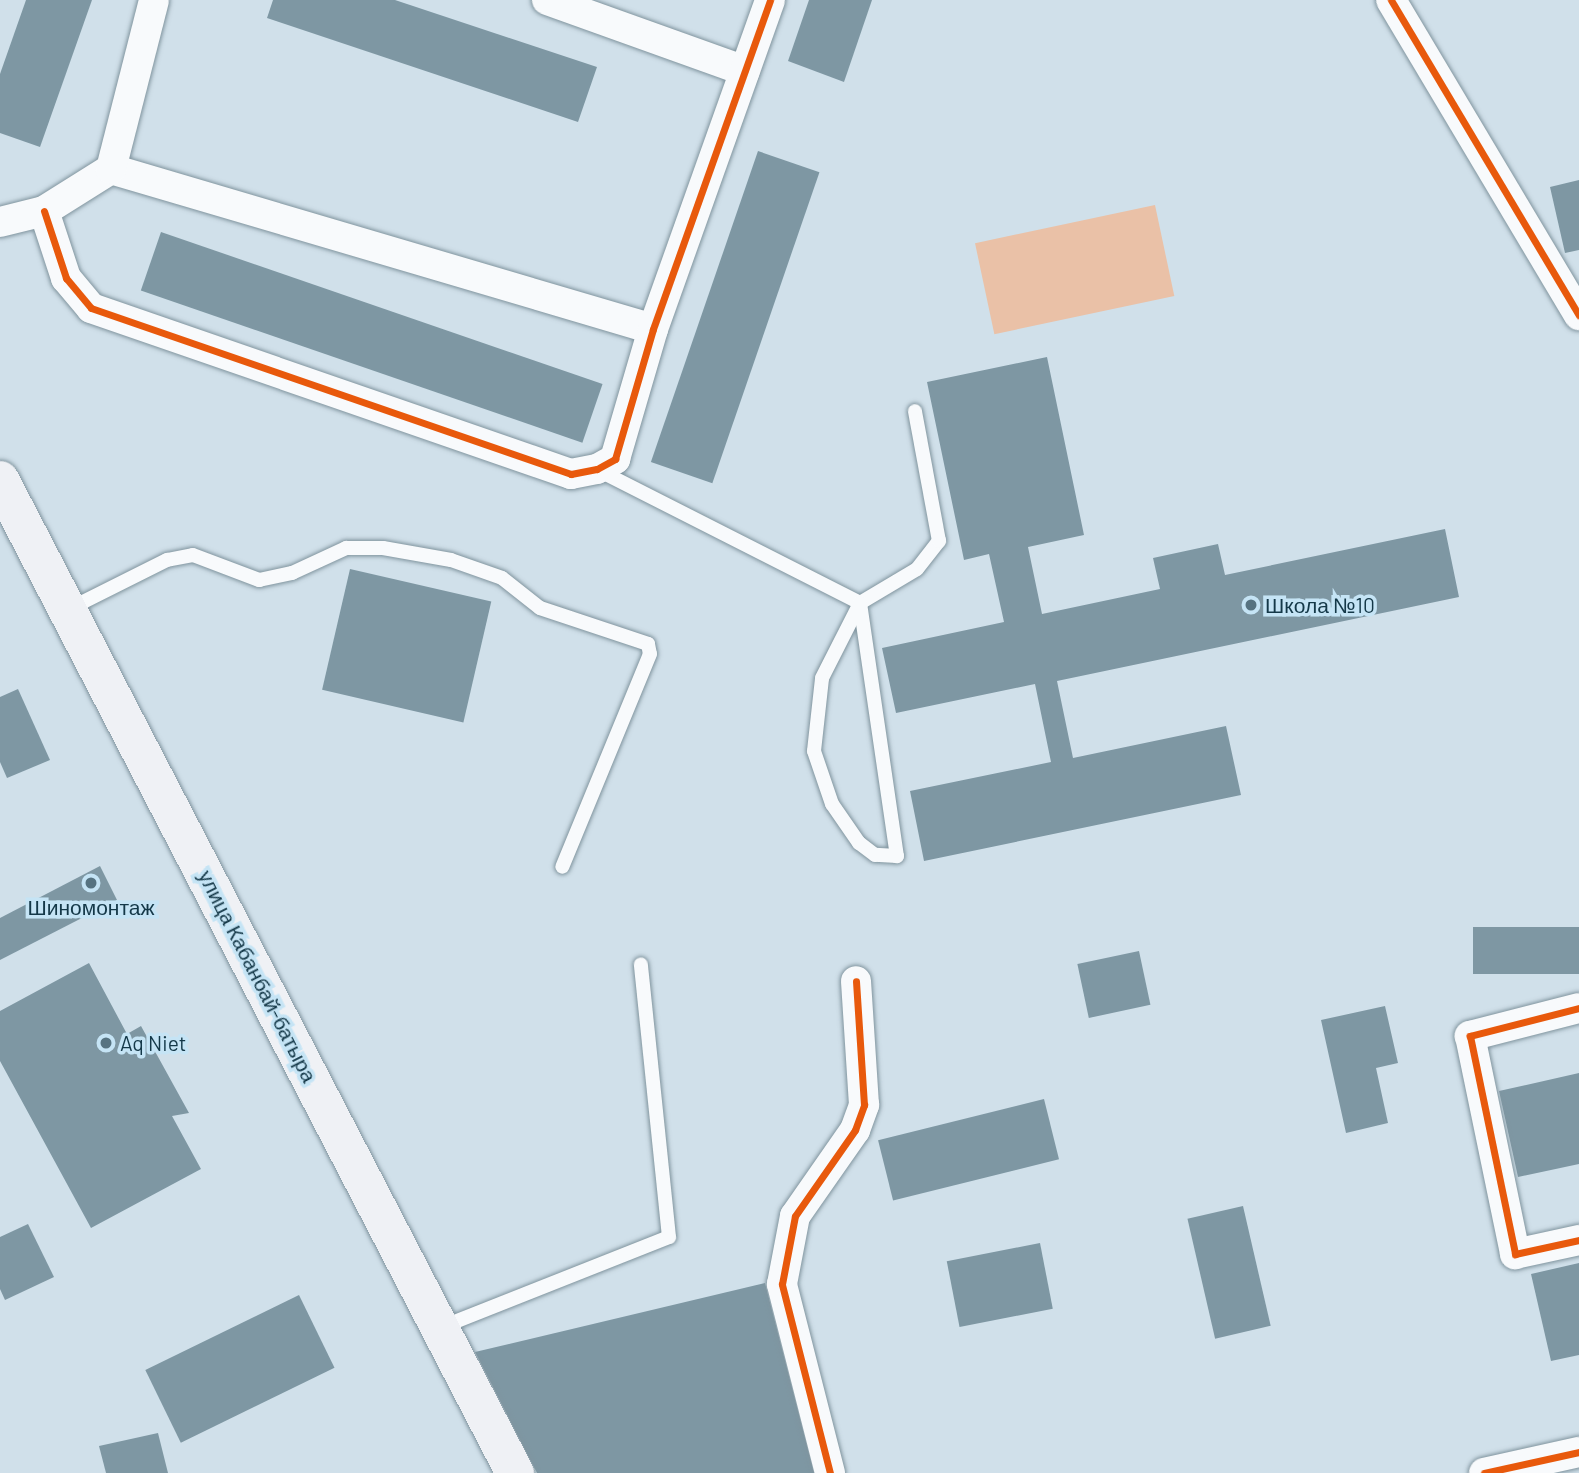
<!DOCTYPE html>
<meta charset="utf-8">
<style>
body{margin:0}
#map{position:relative;width:1579px;height:1473px;overflow:hidden;background:#d0e0ea;font-family:Barlow,sans-serif}
div>[style]{position:absolute}
[style*='--x']{left:calc(var(--x)*1px);top:calc(var(--y)*1px);width:calc(var(--w)*1px);rotate:calc(var(--a)*1deg)}
.green>*{inset:0;background:#eac1a7;transform-origin:0 0}
.building>*{inset:0;background:#7e97a3;transform-origin:0 0}
.roads{filter:drop-shadow(0 0 2px #80949e) drop-shadow(0 0 2px #80949e)}
.lane>*{height:14px;margin:-7px;padding:0 7px;transform-origin:7px;border-radius:7px;background:#f8fafc}
.street>*{height:30px;margin:-15px;padding:0 15px;transform-origin:15px;border-radius:15px;background:#f8fafc}
.secondary>*{height:38px;margin:-19px;padding:0 19px;transform-origin:19px;border-radius:19px;background:#eff1f5}
.cycleway>*{height:7px;margin:-3.5px;padding:0 3.5px;transform-origin:3.5px;border-radius:3.5px;background:#e8590c}
.dots>*{width:19px;height:19px;translate:-50% -50%;box-sizing:border-box;border:4px solid #c5e4f5;border-radius:50%}
span{translate:-50% -50%;white-space:nowrap;text-align:center;line-height:1.15;-webkit-text-stroke:7px #c5e4f5;paint-order:stroke}
.poi-label{font-size:21px;color:#143848}
.left{translate:0 -50%;text-align:left}
.street-label{font-size:21px;color:#143848}
</style>
<div id="map">
<div class="green">
<div style="left:1155px;top:205px;width:93px;height:184px;rotate:78deg"></div>
</div>
<div class="building">
<div style="clip-path:polygon(26px 0,92px 0,40px 147px,0 133px,0 74px)"></div>
<div style="clip-path:polygon(273px 0,395px 0,597px 67px,578px 122px,267px 18px)"></div>
<div style="clip-path:polygon(809px 0,872px 0,844px 82px,788px 61px)"></div>
<div style="left:758px;top:151px;width:65px;height:329px;rotate:19deg"></div>
<div style="clip-path:polygon(1579px 180px,1579px 250px,1565px 253px,1550px 187px)"></div>
<div style="left:161px;top:232px;width:467px;height:62px;rotate:19deg"></div>
<div style="clip-path:polygon(1047px 357px,1084px 535px,1028px 547px,1042px 614px,1160px 589px,1153px 558px,1218px 544px,1225px 575px,1445px 529px,1459px 597px,1057px 681px,1073px 758px,1226px 726px,1241px 795px,924px 861px,910px 791px,1051px 762px,1035px 684px,896px 713px,882px 648px,1004px 622px,989px 554px,964px 560px,927px 382px)"></div>
<div style="left:350px;top:569px;width:145px;height:124px;rotate:13deg"></div>
<div style="clip-path:polygon(18px 689px,50px 760px,7px 778px,0 762px,0 697px)"></div>
<div style="clip-path:polygon(100px 866px,117px 900px,0 960px,0 918px)"></div>
<div style="left:1579px;top:927px;width:47px;height:106px;rotate:90deg"></div>
<div style="left:1139px;top:951px;width:55px;height:63px;rotate:78deg"></div>
<div style="clip-path:polygon(89px 963px,127px 1034px,141px 1026px,189px 1113px,172px 1116px,201px 1169px,91px 1228px,0 1061px,0 1011px)"></div>
<div style="clip-path:polygon(1385px 1006px,1398px 1063px,1376px 1068px,1388px 1123px,1346px 1133px,1321px 1020px)"></div>
<div style="clip-path:polygon(1579px 1073px,1579px 1164px,1518px 1177px,1499px 1091px)"></div>
<div style="left:1044px;top:1099px;width:62px;height:171px;rotate:76deg"></div>
<div style="left:1243px;top:1206px;width:123px;height:57px;rotate:77deg"></div>
<div style="clip-path:polygon(28px 1224px,54px 1277px,5px 1300px,0 1289px,0 1237px)"></div>
<div style="left:1040px;top:1243px;width:67px;height:95px;rotate:79deg"></div>
<div style="clip-path:polygon(1579px 1263px,1579px 1355px,1551px 1361px,1531px 1274px)"></div>
<div style="clip-path:polygon(765px 1283px,814px 1473px,537px 1473px,475px 1352px)"></div>
<div style="left:299px;top:1295px;width:81px;height:171px;rotate:64deg"></div>
<div style="clip-path:polygon(158px 1433px,168px 1473px,106px 1473px,99px 1446px)"></div>
</div>
<div class="roads">
<div class="lane">
<div style="--x:598;--y:470;--w:294;--a:26.9"></div>
<div style="--x:860;--y:603;--w:66;--a:-30.8"></div>
<div style="--x:917;--y:569;--w:36;--a:-52"></div>
<div style="--x:939;--y:541;--w:132;--a:-100.5"></div>
<div style="--x:860;--y:603;--w:256;--a:81.7"></div>
<div style="--x:897;--y:856;--w:22;--a:-177"></div>
<div style="--x:875;--y:855;--w:20;--a:-143"></div>
<div style="--x:859;--y:843;--w:47;--a:-124.7"></div>
<div style="--x:832;--y:804;--w:56;--a:-108.8"></div>
<div style="--x:814;--y:751;--w:73;--a:-83.7"></div>
<div style="--x:822;--y:678;--w:84;--a:-63.1"></div>
<div style="--x:69;--y:609;--w:110;--a:-26.6"></div>
<div style="--x:167;--y:560;--w:26;--a:-11"></div>
<div style="--x:193;--y:555;--w:71;--a:20.7"></div>
<div style="--x:259;--y:580;--w:34;--a:-12"></div>
<div style="--x:292;--y:573;--w:60;--a:-24.8"></div>
<div style="--x:346;--y:548;--w:37;--a:0"></div>
<div style="--x:383;--y:548;--w:69;--a:10"></div>
<div style="--x:451;--y:560;--w:54;--a:19.4"></div>
<div style="--x:502;--y:578;--w:48;--a:38.3"></div>
<div style="--x:540;--y:608;--w:114;--a:18.4"></div>
<div style="--x:648;--y:644;--w:10;--a:79"></div>
<div style="--x:650;--y:654;--w:230;--a:112.4"></div>
<div style="--x:442;--y:1327;--w:244;--a:-21.6"></div>
<div style="--x:669;--y:1237;--w:274;--a:-95.9"></div>
</div>
<div class="street">
<div style="--x:547;--y:0;--w:210;--a:19.7"></div>
<div style="--x:1391;--y:0;--w:367;--a:59.2"></div>
<div style="--x:111;--y:169;--w:565;--a:16.45"></div>
<div style="--x:44;--y:211;--w:71;--a:71.8"></div>
<div style="--x:66;--y:278;--w:39;--a:50"></div>
<div style="--x:91;--y:308;--w:508;--a:19.08"></div>
<div style="--x:571;--y:474;--w:26;--a:-11"></div>
<div style="--x:597;--y:469;--w:21;--a:-29"></div>
<div style="--x:615;--y:459;--w:135;--a:-73.7"></div>
<div style="--x:653;--y:329;--w:349;--a:-70.4"></div>
<div style="--x:0;--y:222;--w:45;--a:-14"></div>
<div style="--x:44;--y:211;--w:79;--a:-32.1"></div>
<div style="--x:111;--y:169;--w:174;--a:-75.7"></div>
<div style="--x:1579;--y:1008;--w:113;--a:165.6"></div>
<div style="--x:1470;--y:1036;--w:223;--a:78.3"></div>
<div style="--x:1515;--y:1254;--w:66;--a:-12.3"></div>
<div style="--x:830;--y:1473;--w:195;--a:-104.3"></div>
<div style="--x:782;--y:1284;--w:69;--a:-79.2"></div>
<div style="--x:795;--y:1216;--w:105;--a:-55.1"></div>
<div style="--x:855;--y:1130;--w:27;--a:-70"></div>
<div style="--x:864;--y:1105;--w:124;--a:-93.7"></div>
<div style="--x:1484;--y:1473;--w:97;--a:-12.5"></div>
</div>
<div class="secondary">
<div style="--x:0;--y:480;--w:1119;--a:62.59"></div>
</div>
</div>
<div class="cycleway">
<div style="--x:1391;--y:0;--w:367;--a:59.2"></div>
<div style="--x:44;--y:211;--w:71;--a:71.8"></div>
<div style="--x:66;--y:278;--w:39;--a:50"></div>
<div style="--x:91;--y:308;--w:508;--a:19.08"></div>
<div style="--x:571;--y:474;--w:26;--a:-11"></div>
<div style="--x:597;--y:469;--w:21;--a:-29"></div>
<div style="--x:615;--y:459;--w:135;--a:-73.7"></div>
<div style="--x:653;--y:329;--w:349;--a:-70.4"></div>
<div style="--x:1579;--y:1008;--w:113;--a:165.6"></div>
<div style="--x:1470;--y:1036;--w:223;--a:78.3"></div>
<div style="--x:1515;--y:1254;--w:66;--a:-12.3"></div>
<div style="--x:830;--y:1473;--w:195;--a:-104.3"></div>
<div style="--x:782;--y:1284;--w:69;--a:-79.2"></div>
<div style="--x:795;--y:1216;--w:105;--a:-55.1"></div>
<div style="--x:855;--y:1130;--w:27;--a:-70"></div>
<div style="--x:864;--y:1105;--w:124;--a:-93.7"></div>
<div style="--x:1484;--y:1473;--w:97;--a:-12.5"></div>
</div>
<div class="dots">
<div style="left:1251px;top:605px;background:#567381"></div>
<div style="left:91px;top:883px;background:#567381"></div>
<div style="left:106px;top:1043px;background:#567381"></div>
</div>
<div class="poi-label">
<span class="left" style="left:1265px;top:605px">Школа №10</span>
<span style="left:91px;top:907px">Шиномонтаж</span>
<span class="left" style="left:120px;top:1043px">Aq Niet</span>
</div>
<div class="street-label">
<span style="left:258px;top:976px;rotate:63deg">улица Кабанбай-батыра</span>
</div>
</div>
